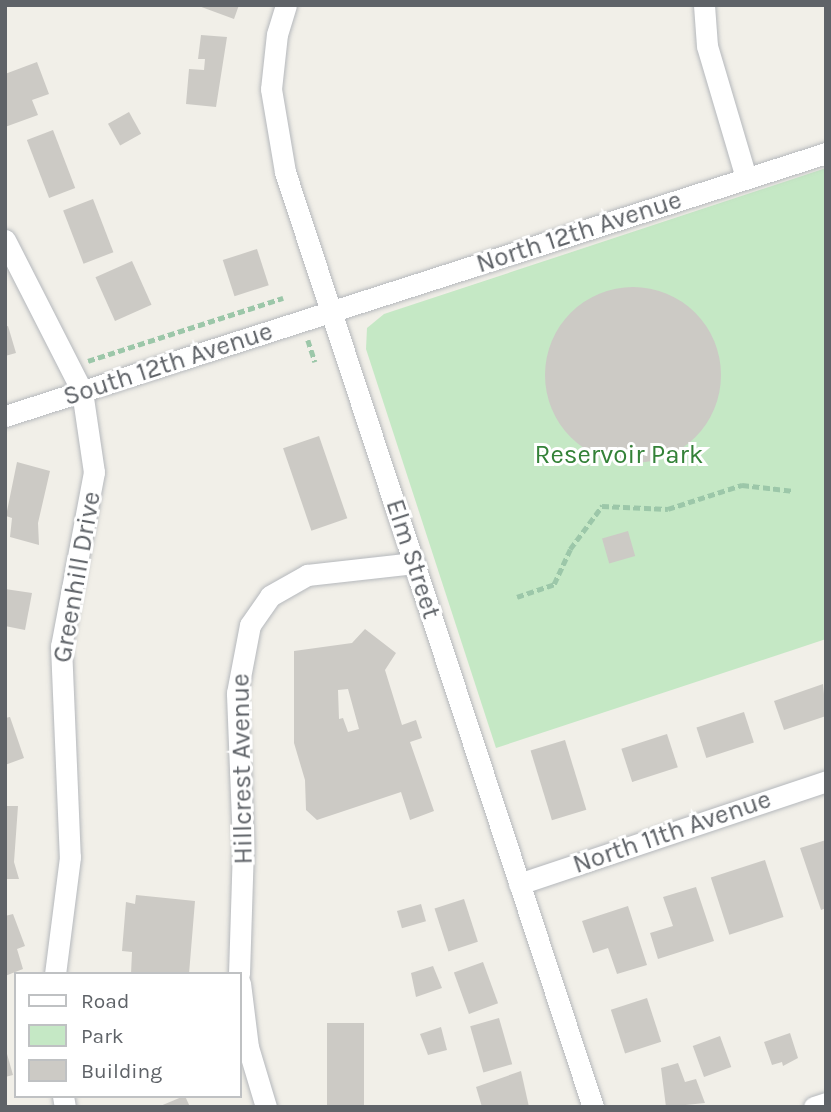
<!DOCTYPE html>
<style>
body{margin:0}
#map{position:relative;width:831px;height:1112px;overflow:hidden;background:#f1efe8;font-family:Karla,sans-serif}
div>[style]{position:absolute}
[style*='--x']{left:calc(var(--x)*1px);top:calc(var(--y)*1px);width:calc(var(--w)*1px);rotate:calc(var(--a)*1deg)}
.green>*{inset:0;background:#c5e8c5}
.building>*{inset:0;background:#cccac5;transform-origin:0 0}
.round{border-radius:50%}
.path>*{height:4.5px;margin-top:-2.25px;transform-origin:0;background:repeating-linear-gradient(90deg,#9cc7a9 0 7px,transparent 0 10.5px)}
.roads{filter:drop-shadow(0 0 2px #b5b8bc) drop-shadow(0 0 2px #b5b8bc)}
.minor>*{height:21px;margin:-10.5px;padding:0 10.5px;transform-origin:10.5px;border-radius:10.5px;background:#fff}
span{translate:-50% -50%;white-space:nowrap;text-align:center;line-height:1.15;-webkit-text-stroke:6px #fff;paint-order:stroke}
.street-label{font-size:26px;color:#5f6368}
.park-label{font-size:26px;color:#348238}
.frame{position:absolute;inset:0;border:7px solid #5f6368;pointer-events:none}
.legend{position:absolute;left:14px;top:972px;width:228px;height:126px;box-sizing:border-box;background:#fff;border:2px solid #bfc1c3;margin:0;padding:9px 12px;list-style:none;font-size:21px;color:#5f6368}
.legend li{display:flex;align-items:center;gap:14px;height:35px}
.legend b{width:35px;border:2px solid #bfc1c3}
</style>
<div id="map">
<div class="green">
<div style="clip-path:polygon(826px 168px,826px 639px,496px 748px,366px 349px,367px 328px,384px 314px)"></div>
</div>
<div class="building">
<div style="clip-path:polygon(196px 5px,239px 5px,234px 19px)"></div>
<div style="clip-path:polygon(201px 35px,227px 37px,216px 107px,186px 104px,189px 69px,204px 70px,205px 59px,198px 59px)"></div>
<div style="clip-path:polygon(37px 62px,49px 94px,32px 100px,38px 115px,5px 127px,5px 74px)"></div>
<div style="left:129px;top:112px;width:25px;height:24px;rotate:61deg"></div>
<div style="left:53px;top:130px;width:62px;height:28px;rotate:69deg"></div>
<div style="left:93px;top:199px;width:57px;height:32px;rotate:69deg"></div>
<div style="left:257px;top:249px;width:38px;height:36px;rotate:72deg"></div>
<div style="left:132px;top:261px;width:48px;height:40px;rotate:66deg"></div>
<div class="round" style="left:545px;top:287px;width:176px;height:176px"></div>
<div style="clip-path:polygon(8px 326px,16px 353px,5px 356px,5px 327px)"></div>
<div style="left:319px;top:436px;width:87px;height:38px;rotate:71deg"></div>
<div style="clip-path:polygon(17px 462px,50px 471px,38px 523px,39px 545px,10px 537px,12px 518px,6px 516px)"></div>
<div style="left:628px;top:531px;width:26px;height:27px;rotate:74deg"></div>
<div style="clip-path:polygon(5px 589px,32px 593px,25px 630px,5px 626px)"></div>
<div style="clip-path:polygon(evenodd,365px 629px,396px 653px,385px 670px,402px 725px,416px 720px,422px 738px,410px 742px,434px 811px,410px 820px,401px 792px,317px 820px,306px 810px,305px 780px,294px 743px,294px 651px,352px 643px,365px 629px,348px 689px,359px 729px,348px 732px,343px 718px,339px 719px,338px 690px,348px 689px)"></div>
<div style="clip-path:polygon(823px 684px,826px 716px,784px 730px,774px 701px)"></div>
<div style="left:744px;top:712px;width:32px;height:50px;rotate:72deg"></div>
<div style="clip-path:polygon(10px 717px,24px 758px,5px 765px,5px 718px)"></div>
<div style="left:667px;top:734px;width:35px;height:48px;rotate:72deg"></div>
<div style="left:565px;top:740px;width:73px;height:36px;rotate:73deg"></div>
<div style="clip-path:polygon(5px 806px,18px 806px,14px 862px,19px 879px,5px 879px)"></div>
<div style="clip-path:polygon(826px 840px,826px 908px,821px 910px,800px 848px)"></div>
<div style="left:765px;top:860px;width:60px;height:57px;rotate:72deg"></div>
<div style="clip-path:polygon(696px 887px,714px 941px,658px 959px,650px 933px,673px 926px,663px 897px)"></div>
<div style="clip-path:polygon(136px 895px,195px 901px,189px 974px,131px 974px,132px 952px,122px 951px,126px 902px,135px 904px)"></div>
<div style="left:464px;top:899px;width:45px;height:31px;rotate:72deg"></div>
<div style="left:421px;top:904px;width:18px;height:25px;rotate:74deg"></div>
<div style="clip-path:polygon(628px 906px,647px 965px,617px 974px,608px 948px,593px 953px,582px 921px)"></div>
<div style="clip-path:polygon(13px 914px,25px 946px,17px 949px,23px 969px,5px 976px,5px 916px)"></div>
<div style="left:483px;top:962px;width:44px;height:31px;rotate:70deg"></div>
<div style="clip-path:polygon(433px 966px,442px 988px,416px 997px,411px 973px)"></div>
<div style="left:647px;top:998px;width:46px;height:38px;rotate:72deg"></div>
<div style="left:499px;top:1018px;width:48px;height:30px;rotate:74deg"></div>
<div style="left:327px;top:1023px;width:37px;height:84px"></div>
<div style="clip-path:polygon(441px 1027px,447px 1050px,428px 1055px,420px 1034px)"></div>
<div style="clip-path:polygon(790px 1033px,798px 1058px,783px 1066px,782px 1062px,772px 1065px,764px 1042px)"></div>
<div style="left:720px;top:1036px;width:33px;height:29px;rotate:70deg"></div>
<div style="clip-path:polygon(5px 1047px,13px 1075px,5px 1077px)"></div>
<div style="clip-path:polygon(678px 1063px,685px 1082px,696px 1079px,705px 1103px,666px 1107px,661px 1068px)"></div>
<div style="clip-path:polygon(521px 1071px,529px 1107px,482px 1107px,476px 1087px)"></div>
<div style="clip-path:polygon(185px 1096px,190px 1107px,158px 1107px,184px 1096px)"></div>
</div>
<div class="path">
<div style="--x:308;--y:340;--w:23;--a:72"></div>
<div style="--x:88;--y:361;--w:205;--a:-17.9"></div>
<div style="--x:517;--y:597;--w:39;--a:-19"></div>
<div style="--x:554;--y:584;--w:38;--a:-65"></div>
<div style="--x:570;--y:549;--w:54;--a:-53.3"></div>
<div style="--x:602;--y:506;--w:66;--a:2.6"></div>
<div style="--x:668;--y:509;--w:78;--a:-18"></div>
<div style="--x:742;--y:485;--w:52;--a:6.6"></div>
</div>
<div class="roads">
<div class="minor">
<div style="--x:286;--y:5;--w:30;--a:107"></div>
<div style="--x:277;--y:34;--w:55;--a:96.2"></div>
<div style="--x:271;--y:89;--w:84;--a:80.4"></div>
<div style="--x:285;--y:172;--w:984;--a:71.77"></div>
<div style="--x:704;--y:5;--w:41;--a:85.8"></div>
<div style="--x:707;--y:46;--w:138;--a:73.5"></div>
<div style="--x:5;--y:240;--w:169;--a:63"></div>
<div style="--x:82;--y:391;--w:82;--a:81.6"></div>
<div style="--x:94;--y:472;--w:177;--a:100.7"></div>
<div style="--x:61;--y:646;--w:211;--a:87.6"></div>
<div style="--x:70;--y:857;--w:118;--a:97.3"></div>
<div style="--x:5;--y:416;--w:862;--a:-17.76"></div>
<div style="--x:519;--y:884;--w:324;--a:-18.5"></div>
<div style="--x:239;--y:974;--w:130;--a:-88.2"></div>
<div style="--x:243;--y:844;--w:151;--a:-92.3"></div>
<div style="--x:237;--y:693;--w:69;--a:-79.2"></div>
<div style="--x:250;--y:625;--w:35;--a:-55"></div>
<div style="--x:270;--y:596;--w:43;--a:-29.6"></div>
<div style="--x:307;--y:575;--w:108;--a:-6.4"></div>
<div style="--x:240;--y:983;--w:64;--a:82.9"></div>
<div style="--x:248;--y:1047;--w:63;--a:73.3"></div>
<div style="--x:63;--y:1096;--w:11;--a:80"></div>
<div style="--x:814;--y:1107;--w:13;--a:-18"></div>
</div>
</div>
<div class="street-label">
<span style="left:579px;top:232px;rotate:-18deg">North 12th Avenue</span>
<span style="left:168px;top:364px;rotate:-18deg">South 12th Avenue</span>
<span style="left:413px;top:559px;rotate:72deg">Elm Street</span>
<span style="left:77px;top:577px;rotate:-80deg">Greenhill Drive</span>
<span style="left:242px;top:769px;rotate:-91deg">Hillcrest Avenue</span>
<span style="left:672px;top:832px;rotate:-19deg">North 11th Avenue</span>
</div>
<div class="park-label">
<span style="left:619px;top:455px">Reservoir Park</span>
</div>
<div class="frame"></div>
<ul class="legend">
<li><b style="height:9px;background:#fff"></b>Road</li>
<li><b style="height:19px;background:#c5e8c5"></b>Park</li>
<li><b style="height:19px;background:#cccac5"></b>Building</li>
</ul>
</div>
